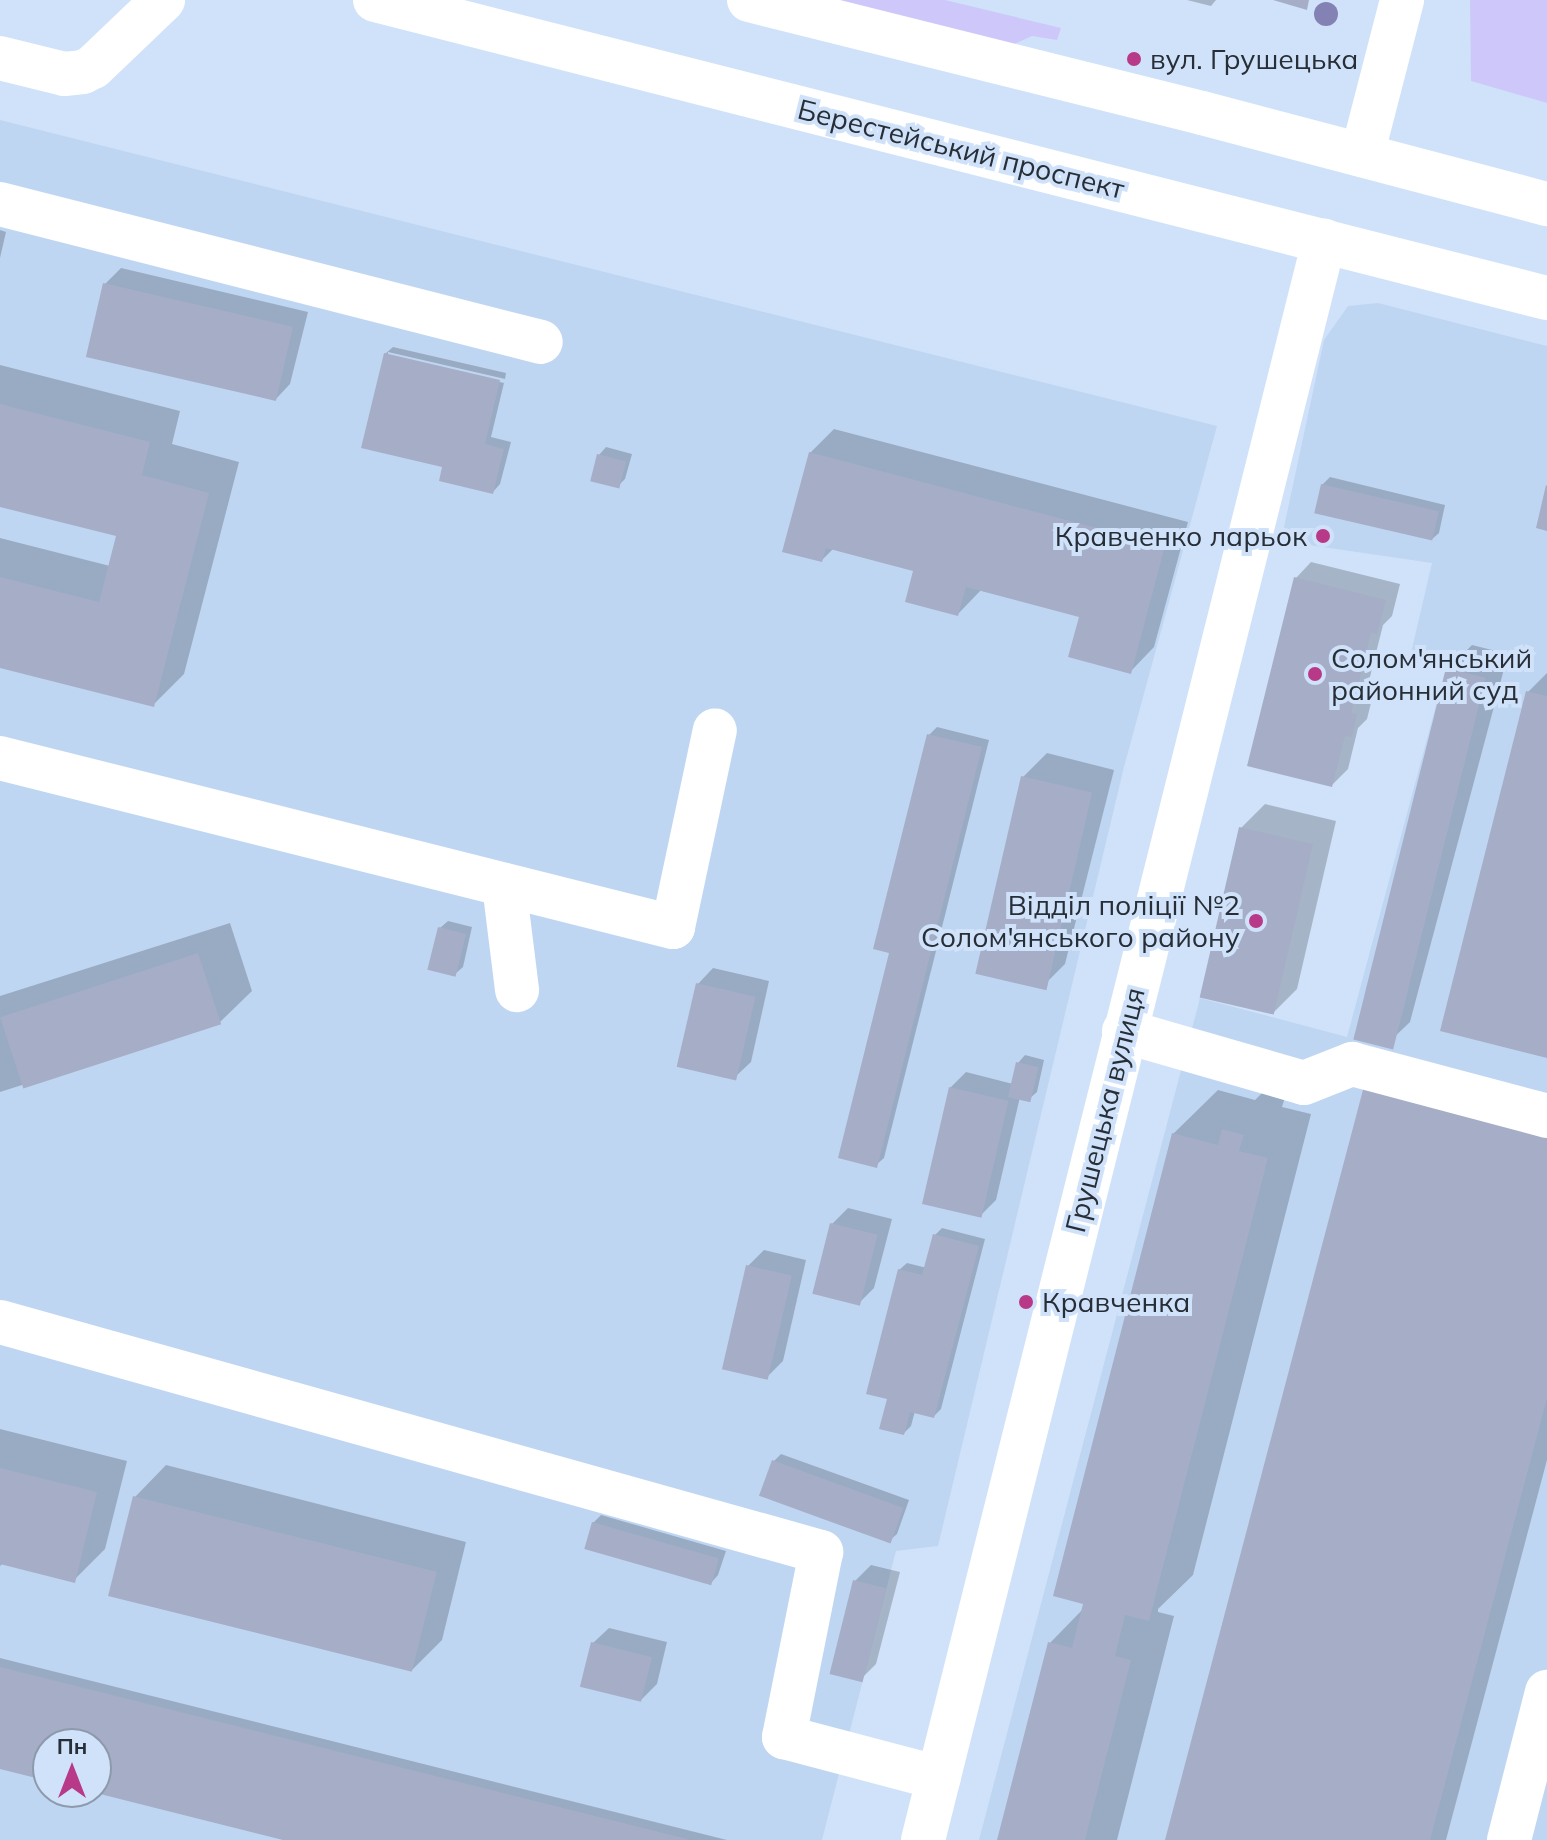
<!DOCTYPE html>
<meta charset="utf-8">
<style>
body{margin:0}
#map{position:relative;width:1547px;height:1840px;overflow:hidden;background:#d0e2f9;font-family:Mulish,sans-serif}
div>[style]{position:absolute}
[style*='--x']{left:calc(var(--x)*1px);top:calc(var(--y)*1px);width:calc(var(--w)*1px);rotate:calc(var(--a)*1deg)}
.built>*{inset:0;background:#bfd6f3}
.green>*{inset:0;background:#cec8fa}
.shadow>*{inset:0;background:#0003}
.building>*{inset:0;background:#a6adc7;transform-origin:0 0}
.minor>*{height:44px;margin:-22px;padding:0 22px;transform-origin:22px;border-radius:22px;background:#fff}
.major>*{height:44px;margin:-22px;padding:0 22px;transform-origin:22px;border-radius:22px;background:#fff}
.trees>*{width:24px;height:24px;margin:-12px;border-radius:50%;background:#8482b5}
.dots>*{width:22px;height:22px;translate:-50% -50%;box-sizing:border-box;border:4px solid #d0e2f9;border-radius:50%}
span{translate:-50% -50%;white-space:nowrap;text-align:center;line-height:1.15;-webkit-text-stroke:8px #d0e2f9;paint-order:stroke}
.poi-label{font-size:28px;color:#272e37}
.left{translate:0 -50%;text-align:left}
.right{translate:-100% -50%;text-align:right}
.street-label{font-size:28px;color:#272e37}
.north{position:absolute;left:32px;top:1728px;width:80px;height:80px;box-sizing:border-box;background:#d0e2f9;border:2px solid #8c9aab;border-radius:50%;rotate:0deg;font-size:22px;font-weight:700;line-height:32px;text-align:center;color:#272e37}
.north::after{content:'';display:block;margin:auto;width:28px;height:36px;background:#b73987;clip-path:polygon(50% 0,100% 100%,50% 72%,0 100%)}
</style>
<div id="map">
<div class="built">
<div style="clip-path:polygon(evenodd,0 120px,1217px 426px,1124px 767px,938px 1546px,896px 1551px,822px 1840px,0 1840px,0 120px,48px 1744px,96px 1744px,96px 1792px,48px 1792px,48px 1744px)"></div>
<div style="clip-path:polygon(1378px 303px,1547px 346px,1547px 1840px,979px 1840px,1200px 998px,1347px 1037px,1446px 668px,1410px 657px,1432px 563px,1281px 541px,1324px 340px,1348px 306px)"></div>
</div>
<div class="green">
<div style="clip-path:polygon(829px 0,945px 0,1061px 28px,1057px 40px,1032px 36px,1012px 45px)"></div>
<div style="clip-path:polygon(1470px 0,1547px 0,1547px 103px,1471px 81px)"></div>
</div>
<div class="shadow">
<div style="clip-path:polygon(1187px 0,1216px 0,1211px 6px)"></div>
<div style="clip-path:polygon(0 230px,6px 232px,0 258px)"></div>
<div style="clip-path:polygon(121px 268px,308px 312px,290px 384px,275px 400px,105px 284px)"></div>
<div style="clip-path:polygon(393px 347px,506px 373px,505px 379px,388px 352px,388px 356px,504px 383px,491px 437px,511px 442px,500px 484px,493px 492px,445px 465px,385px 354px)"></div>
<div style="clip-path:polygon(0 365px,180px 411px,172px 444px,239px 462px,184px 674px,153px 705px,0 666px,0 538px,110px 566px,119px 535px,0 505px)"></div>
<div style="clip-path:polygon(834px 429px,1188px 522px,1154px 647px,1131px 671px,1081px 615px,982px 589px,958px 614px,916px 570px,834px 548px,822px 560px,810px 453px)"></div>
<div style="clip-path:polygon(606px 447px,632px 454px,625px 479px,617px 487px,599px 455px)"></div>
<div style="clip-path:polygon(1330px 477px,1445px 505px,1439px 533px,1431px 540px,1322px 485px)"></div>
<div style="clip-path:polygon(1311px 562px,1400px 584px,1392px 616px,1383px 625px,1365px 697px,1372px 699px,1367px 719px,1358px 728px,1348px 769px,1332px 785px,1296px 578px)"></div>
<div style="clip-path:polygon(1472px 645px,1508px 654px,1410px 1022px,1386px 1045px,1448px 669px)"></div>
<div style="clip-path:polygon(1547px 673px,1547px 1056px,1528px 692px)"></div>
<div style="clip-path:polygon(937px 727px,989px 740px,884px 1158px,876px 1165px,892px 951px,929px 735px)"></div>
<div style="clip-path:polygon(1047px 753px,1114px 770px,1065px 964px,1041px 988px,1023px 777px)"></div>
<div style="clip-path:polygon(1265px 804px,1336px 821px,1297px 989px,1273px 1013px,1241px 828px)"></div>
<div style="clip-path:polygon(448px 921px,472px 927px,463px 967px,455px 974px,440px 928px)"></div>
<div style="clip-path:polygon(230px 923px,252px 991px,220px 1022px,0 1092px,0 996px)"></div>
<div style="clip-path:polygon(713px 968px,769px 981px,751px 1062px,735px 1077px,698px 984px)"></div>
<div style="clip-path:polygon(1025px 1055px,1044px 1060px,1037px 1092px,1029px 1099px,1020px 1097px,996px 1200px,980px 1216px,950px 1088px,966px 1072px,1013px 1084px,1018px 1063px)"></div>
<div style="clip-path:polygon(1269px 1086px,1287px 1091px,1282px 1107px,1311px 1114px,1193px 1575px,1158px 1609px,1158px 1612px,1174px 1616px,1117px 1840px,999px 1840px,1050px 1643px,1084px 1608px,1173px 1134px,1218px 1090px,1255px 1100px)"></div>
<div style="clip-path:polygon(1547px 1104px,1547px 1460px,1446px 1840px,1167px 1840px)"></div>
<div style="clip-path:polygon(848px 1208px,892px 1219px,874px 1288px,858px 1304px,832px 1224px)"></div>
<div style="clip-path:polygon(942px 1228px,985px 1239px,941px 1409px,934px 1416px,915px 1411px,911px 1426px,904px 1433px,899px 1270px,907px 1263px,927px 1268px,935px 1235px)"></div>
<div style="clip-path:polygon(764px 1250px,806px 1260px,783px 1361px,768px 1376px,748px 1266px)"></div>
<div style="clip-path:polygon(0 1429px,127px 1461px,105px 1549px,74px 1580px,3px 1563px,0 1566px)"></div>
<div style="clip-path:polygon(781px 1454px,909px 1500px,897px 1534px,889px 1541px,774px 1461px)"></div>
<div style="clip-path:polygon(166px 1465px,466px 1542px,442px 1640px,411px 1671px,135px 1497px)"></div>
<div style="clip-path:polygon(601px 1515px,726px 1551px,718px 1575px,711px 1583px,593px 1523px)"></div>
<div style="clip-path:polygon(871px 1565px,900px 1572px,876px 1664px,860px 1680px,855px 1581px)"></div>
<div style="clip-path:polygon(609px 1628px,667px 1642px,657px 1684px,641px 1700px,593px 1643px)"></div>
<div style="clip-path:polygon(0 1658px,727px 1840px,292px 1840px,96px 1791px,96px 1744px,48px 1744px,48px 1779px,0 1767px)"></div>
</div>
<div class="building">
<div style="clip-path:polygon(1273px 0,1309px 0,1307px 10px)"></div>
<div style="left:103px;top:283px;width:195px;height:76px;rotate:13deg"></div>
<div style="clip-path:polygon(384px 353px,500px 380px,485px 444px,504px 449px,493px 494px,439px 481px,442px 467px,361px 448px)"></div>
<div style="clip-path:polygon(0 404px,150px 442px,142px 475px,209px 493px,154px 707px,0 668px,0 577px,99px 602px,116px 536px,0 507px)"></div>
<div style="clip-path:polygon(809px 452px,1165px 546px,1131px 674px,1068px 657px,1079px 617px,966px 587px,958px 616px,905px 602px,913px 571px,826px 548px,822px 562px,782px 552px)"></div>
<div style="left:597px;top:454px;width:30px;height:28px;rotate:14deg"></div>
<div style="left:1321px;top:484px;width:121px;height:30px;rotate:13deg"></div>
<div style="clip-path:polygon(1546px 485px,1547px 486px,1547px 531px,1536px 528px)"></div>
<div style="clip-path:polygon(1294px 577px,1386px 600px,1377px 634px,1371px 633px,1351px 713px,1357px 714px,1352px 737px,1345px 736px,1332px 787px,1247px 766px)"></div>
<div style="left:1446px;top:668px;width:41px;height:383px;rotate:14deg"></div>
<div style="clip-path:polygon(1526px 691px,1547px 696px,1547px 1058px,1440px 1031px)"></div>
<div style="clip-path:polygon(927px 734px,982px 747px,877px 1168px,838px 1158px,889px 953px,873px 949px)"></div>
<div style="left:1021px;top:776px;width:73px;height:203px;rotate:13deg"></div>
<div style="left:1239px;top:827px;width:76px;height:175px;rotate:13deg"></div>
<div style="left:438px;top:927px;width:29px;height:44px;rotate:14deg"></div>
<div style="left:198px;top:953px;width:75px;height:208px;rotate:72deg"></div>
<div style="left:696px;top:983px;width:61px;height:86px;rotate:13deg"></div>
<div style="left:1016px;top:1062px;width:23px;height:36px;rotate:13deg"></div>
<div style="clip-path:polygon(1364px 1086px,1547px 1134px,1547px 1398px,1430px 1840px,1165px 1840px)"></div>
<div style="left:949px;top:1087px;width:61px;height:120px;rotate:13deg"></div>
<div style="clip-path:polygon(1222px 1129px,1244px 1135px,1239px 1151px,1268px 1158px,1149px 1621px,1125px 1615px,1115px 1656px,1131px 1660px,1085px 1840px,997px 1840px,1048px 1642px,1072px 1648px,1083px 1604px,1053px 1596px,1172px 1133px,1218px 1145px)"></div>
<div style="left:830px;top:1223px;width:49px;height:73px;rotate:14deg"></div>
<div style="clip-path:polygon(933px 1234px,979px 1246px,934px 1418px,910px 1412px,904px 1435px,879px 1429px,887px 1399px,866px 1394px,898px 1269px,922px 1275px)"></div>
<div style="left:746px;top:1265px;width:47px;height:107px;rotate:13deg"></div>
<div style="left:772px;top:1460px;width:140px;height:38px;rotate:20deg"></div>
<div style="clip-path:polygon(0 1468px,97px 1492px,75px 1583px,0 1564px)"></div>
<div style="left:133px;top:1496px;width:313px;height:103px;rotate:14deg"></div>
<div style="left:592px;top:1522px;width:132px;height:28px;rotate:16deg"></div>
<div style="left:853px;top:1580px;width:34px;height:97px;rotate:14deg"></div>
<div style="left:591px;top:1642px;width:63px;height:46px;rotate:14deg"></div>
<div style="clip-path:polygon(0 1667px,687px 1839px,687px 1840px,283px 1840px,96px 1793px,96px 1744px,48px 1744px,48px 1781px,0 1769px)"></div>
</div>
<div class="minor">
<div style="--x:0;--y:58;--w:66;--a:14"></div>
<div style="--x:64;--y:74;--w:19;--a:-6"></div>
<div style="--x:83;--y:72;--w:11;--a:-27"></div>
<div style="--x:93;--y:67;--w:97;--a:-43.7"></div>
<div style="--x:1362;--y:155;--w:160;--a:-75.5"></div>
<div style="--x:0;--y:204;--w:558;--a:14.31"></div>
<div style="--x:0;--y:758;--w:694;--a:14.1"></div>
<div style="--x:673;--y:927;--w:201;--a:-78"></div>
<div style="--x:504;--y:885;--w:106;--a:82.9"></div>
<div style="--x:1124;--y:1031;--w:187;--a:16.1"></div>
<div style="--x:1304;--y:1083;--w:52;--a:-21.6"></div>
<div style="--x:1352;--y:1064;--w:202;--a:14.9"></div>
<div style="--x:0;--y:1322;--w:853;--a:15.65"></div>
<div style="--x:821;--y:1552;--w:189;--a:101.3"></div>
<div style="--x:784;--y:1737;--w:160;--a:14.8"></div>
<div style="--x:923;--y:1840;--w:1649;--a:-75.92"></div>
<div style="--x:1509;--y:1840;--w:153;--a:-75.6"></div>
</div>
<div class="major">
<div style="--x:375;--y:0;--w:1209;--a:14.27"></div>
<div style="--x:749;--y:0;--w:467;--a:14"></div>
<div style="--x:1202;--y:113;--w:357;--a:14.8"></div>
</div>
<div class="trees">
<div style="left:1326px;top:14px"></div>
</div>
<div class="dots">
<div style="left:1134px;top:59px;background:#b73987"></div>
<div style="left:1323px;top:536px;background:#b73987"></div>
<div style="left:1315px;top:674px;background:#b73987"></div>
<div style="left:1256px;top:921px;background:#b73987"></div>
<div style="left:1026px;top:1302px;background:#b73987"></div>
</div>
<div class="poi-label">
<span class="left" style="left:1150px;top:59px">вул. Грушецька</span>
<span class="right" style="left:1307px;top:536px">Кравченко ларьок</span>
<span class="left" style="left:1331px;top:674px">Солом'янський<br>районний суд</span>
<span class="right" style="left:1240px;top:921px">Відділ поліції №2<br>Солом'янського району</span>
<span class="left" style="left:1042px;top:1302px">Кравченка</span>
</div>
<div class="street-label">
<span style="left:961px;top:149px;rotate:14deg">Берестейський проспект</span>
<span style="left:1105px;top:1110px;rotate:-76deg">Грушецька вулиця</span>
</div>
<div class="north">Пн</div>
</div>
